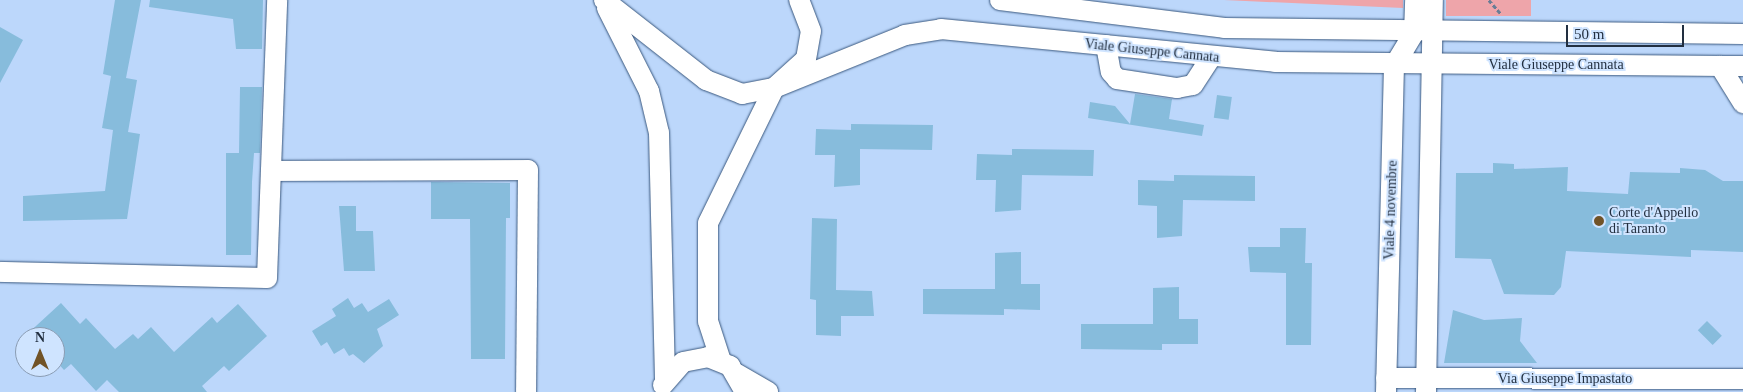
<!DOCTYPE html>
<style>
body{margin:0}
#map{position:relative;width:1743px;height:392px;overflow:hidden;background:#bcd7fb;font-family:"Times New Roman",serif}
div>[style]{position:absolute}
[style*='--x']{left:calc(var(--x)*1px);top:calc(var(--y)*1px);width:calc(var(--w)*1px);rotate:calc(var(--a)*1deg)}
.green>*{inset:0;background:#eea5aa;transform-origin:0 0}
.building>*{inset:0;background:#87bcdc;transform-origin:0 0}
.path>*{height:2.5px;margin-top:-1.25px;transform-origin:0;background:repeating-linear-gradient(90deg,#697d96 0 4px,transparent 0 6.5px)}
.roads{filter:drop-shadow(0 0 1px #3a587e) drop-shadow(0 0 1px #3a587e)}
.minor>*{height:20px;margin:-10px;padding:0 10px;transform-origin:10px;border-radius:10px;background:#fff}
.dots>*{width:14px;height:14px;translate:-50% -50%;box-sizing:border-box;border:2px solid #cfe4ff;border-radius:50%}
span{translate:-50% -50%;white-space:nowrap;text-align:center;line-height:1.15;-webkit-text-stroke:4px #cfe4ff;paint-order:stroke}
.street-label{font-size:14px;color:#222f40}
.poi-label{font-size:14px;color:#222f40}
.left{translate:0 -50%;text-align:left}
.north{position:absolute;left:15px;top:327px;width:50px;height:50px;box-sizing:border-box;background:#cfe4ff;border:1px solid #8a9cb3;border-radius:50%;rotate:0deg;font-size:14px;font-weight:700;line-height:20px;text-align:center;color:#222f40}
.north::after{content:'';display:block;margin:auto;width:18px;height:22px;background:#715327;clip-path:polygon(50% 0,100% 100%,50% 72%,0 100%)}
.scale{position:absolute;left:1566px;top:25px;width:118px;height:22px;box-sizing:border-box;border:2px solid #222f40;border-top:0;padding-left:6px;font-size:15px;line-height:18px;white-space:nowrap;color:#222f40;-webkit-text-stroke:4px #cfe4ff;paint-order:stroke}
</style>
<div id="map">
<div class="green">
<div style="clip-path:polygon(1224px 0,1403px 0,1403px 8px)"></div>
<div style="left:1446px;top:0;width:85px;height:16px"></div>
</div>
<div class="building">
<div style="clip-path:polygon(115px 0,141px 0,126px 78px,137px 80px,128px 132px,140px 134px,127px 219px,23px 221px,23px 196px,105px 191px,113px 130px,102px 128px,111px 76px,103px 74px)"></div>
<div style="clip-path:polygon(150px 0,263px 0,262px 49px,236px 49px,233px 19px,149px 7px)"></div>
<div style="clip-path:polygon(0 27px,23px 40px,0 83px)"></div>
<div style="clip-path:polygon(240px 87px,262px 87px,260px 153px,254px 153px,252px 182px,251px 255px,226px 255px,226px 153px,239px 153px)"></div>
<div style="clip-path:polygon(1135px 94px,1172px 99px,1169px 119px,1204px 125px,1202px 136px,1088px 118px,1090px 102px,1115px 106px,1130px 124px)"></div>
<div style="left:1217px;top:95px;width:15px;height:23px;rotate:8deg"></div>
<div style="clip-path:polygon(851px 124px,933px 125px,932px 150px,860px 149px,860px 185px,834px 187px,835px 155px,815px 155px,816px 129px,851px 130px)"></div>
<div style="clip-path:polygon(1012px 149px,1094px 150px,1093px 176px,1022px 175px,1021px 210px,995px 212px,996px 180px,976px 180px,977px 154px,1012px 155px)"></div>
<div style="clip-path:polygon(1493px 163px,1514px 164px,1514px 169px,1568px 167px,1567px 191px,1628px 194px,1630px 172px,1680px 173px,1680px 168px,1705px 170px,1723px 181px,1743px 181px,1743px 252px,1691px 250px,1691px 257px,1566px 251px,1561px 287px,1554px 295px,1504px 294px,1491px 259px,1455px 258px,1456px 173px,1493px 173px)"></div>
<div style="clip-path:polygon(1174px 175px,1255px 176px,1255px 201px,1183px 200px,1182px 236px,1157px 238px,1157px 206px,1138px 205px,1138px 180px,1174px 181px)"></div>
<div style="clip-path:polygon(431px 182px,510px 183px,510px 218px,506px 218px,505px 359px,471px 359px,470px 219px,431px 219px)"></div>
<div style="clip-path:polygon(339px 206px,356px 206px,356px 231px,373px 231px,375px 271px,344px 271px)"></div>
<div style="clip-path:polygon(812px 218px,837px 219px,836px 290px,872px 291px,874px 316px,841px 316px,841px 336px,816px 335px,816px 300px,810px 299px)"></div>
<div style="clip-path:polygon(1280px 228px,1306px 228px,1305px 263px,1312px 263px,1311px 345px,1286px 345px,1286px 273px,1250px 272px,1248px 247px,1280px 247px)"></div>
<div style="clip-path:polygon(1021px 252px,1021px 284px,1040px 284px,1040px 310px,1004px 309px,1004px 315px,923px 314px,923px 289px,995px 289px,995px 253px)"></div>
<div style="clip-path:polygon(1179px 287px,1179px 319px,1198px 319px,1198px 344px,1162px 344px,1162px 350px,1081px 349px,1081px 324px,1153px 324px,1153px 288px)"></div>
<div style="clip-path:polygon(348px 298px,354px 308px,362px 303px,368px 312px,389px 299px,399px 315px,377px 329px,383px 346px,364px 363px,353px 354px,349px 356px,344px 348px,334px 354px,327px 342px,321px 346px,312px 331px,336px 316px,332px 309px)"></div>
<div style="clip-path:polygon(61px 303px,80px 324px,86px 318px,115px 349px,133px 334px,138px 339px,151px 327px,174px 352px,212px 317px,217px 323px,238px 304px,267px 336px,229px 371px,224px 366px,202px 386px,207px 392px,119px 392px,107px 380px,96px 391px,71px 364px,64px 370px,55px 360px,55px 337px,24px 337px)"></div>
<div style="clip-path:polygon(1453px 310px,1484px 320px,1522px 318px,1520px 341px,1537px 363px,1444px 363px)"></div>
<div style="left:1707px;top:321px;width:21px;height:13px;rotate:45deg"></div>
</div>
<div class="path">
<div style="--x:1489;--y:0;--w:18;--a:49"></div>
</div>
<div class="roads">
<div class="minor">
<div style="--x:604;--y:0;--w:130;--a:38.1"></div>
<div style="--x:706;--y:80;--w:39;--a:21"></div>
<div style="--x:742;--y:94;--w:33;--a:-11"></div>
<div style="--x:774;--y:88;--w:141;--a:-22"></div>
<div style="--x:905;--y:35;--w:36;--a:-9"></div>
<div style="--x:941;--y:29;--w:336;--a:5.6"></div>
<div style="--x:1275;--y:62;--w:468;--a:0.5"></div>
<div style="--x:1000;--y:0;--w:226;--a:7.1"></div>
<div style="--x:1224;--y:28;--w:519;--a:0.66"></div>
<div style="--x:607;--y:8;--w:93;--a:63.2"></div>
<div style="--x:649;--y:91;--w:43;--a:76.6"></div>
<div style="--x:659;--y:133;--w:247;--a:88.6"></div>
<div style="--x:1106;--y:45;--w:27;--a:80"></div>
<div style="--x:1111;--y:72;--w:9;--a:49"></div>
<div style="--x:1117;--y:79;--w:61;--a:8.5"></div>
<div style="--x:1177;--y:88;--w:16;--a:-11"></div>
<div style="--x:1193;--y:85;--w:33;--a:-57"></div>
<div style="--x:1720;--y:66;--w:44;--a:58.1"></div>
<div style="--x:271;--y:171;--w:257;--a:-0.2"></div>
<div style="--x:528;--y:170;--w:222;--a:90.5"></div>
<div style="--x:0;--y:272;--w:267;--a:1.3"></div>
<div style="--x:267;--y:278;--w:278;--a:-87.9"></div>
<div style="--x:721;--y:361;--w:42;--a:-108"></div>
<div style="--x:708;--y:321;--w:98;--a:-90"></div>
<div style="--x:708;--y:223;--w:150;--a:-63.9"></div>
<div style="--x:774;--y:88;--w:43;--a:-42.2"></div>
<div style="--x:806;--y:59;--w:28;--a:-80"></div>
<div style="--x:811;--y:31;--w:33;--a:-111"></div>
<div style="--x:737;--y:374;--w:36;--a:30"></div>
<div style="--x:1386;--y:378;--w:357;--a:0.2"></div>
<div style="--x:663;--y:385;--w:30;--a:-49"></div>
<div style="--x:683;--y:362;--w:25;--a:-11"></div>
<div style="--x:708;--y:357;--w:24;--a:22"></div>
<div style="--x:730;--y:366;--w:30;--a:60"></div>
<div style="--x:1386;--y:392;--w:326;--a:-88.6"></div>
<div style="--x:1394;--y:66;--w:39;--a:-59"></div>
<div style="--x:1414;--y:33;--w:33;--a:-88"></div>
<div style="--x:1426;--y:392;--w:392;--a:-89"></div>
</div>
</div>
<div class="dots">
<div style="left:1599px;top:221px;background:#715327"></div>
</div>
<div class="street-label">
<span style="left:1152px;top:51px;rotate:6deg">Viale Giuseppe Cannata</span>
<span style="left:1556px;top:65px">Viale Giuseppe Cannata</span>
<span style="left:1391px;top:210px;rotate:-88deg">Viale 4 novembre</span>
<span style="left:1565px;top:379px">Via Giuseppe Impastato</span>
</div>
<div class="poi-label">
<span class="left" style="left:1609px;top:221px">Corte d'Appello<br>di Taranto</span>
</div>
<div class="north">N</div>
<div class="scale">50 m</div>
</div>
